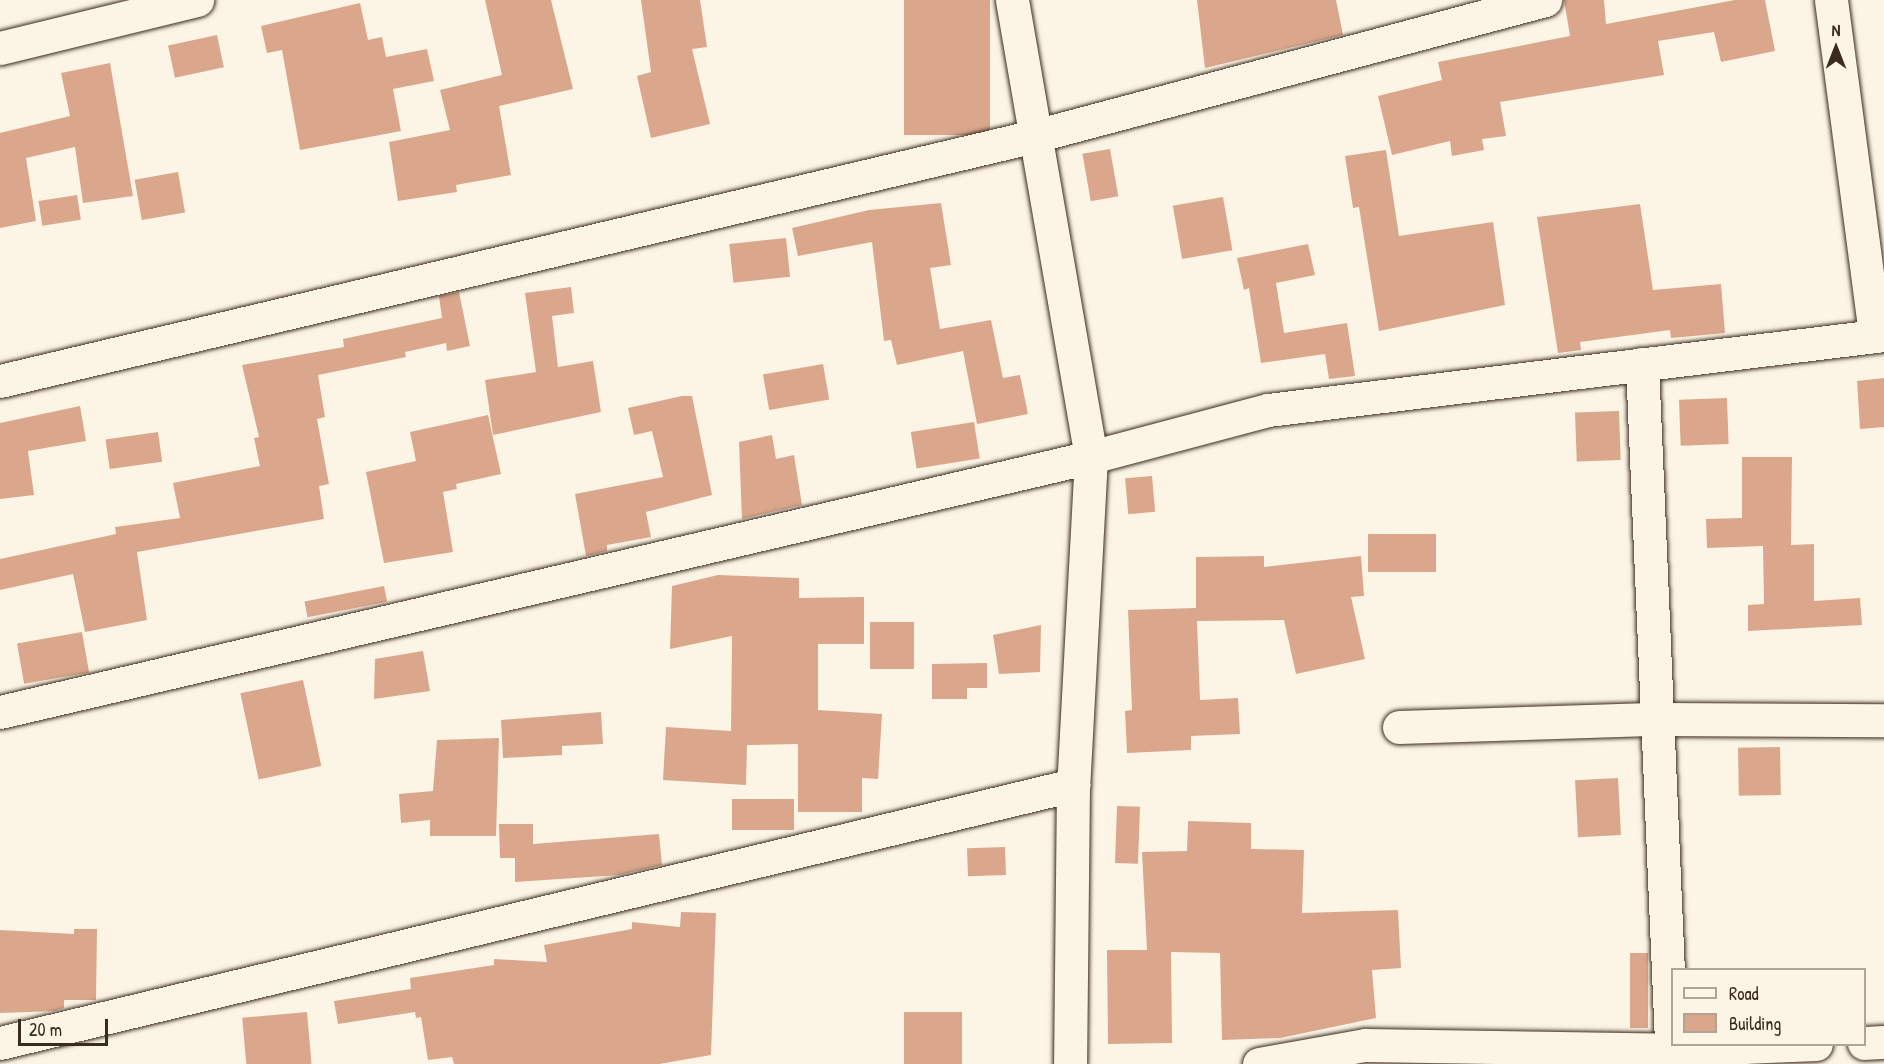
<!DOCTYPE html>
<style>
body{margin:0}
#map{position:relative;width:1884px;height:1064px;overflow:hidden;background:#fcf5e5;font-family:"Patrick Hand",sans-serif}
div>[style]{position:absolute}
[style*='--x']{left:calc(var(--x)*1px);top:calc(var(--y)*1px);width:calc(var(--w)*1px);rotate:calc(var(--a)*1deg)}
.building>*{inset:0;background:#daa78d;transform-origin:0 0}
.roads{filter:drop-shadow(0 0 2px #3b2a1e) drop-shadow(0 0 2px #3b2a1e)}
.minor>*{height:33px;margin:-16.5px;padding:0 16.5px;transform-origin:16.5px;border-radius:16.5px;background:#fcf5e5}
span{translate:-50% -50%;white-space:nowrap;text-align:center;line-height:1.15;-webkit-text-stroke:4.5px #fcf5e5;paint-order:stroke}
.legend{position:absolute;left:1671px;top:968px;width:195px;height:78px;box-sizing:border-box;background:#fcf5e5;border:2px solid #afa495;margin:0;padding:8px 10px;list-style:none;font-size:18px;color:#3b2a1e}
.legend li{display:flex;align-items:center;gap:12px;height:30px}
.legend b{width:30px;border:2px solid #afa495}
.north{position:absolute;left:1806px;top:18px;width:60px;height:60px;-webkit-text-stroke:4px #fcf5e5;paint-order:stroke;rotate:0deg;font-size:16px;font-weight:700;line-height:24px;text-align:center;color:#3b2a1e}
.north::after{content:'';display:block;margin:auto;width:21px;height:27px;background:#3b2a1e;clip-path:polygon(50% 0,100% 100%,50% 72%,0 100%)}
.scale{position:absolute;left:18px;top:1019px;width:90px;height:27px;box-sizing:border-box;border:3px solid #3b2a1e;border-top:0;padding-left:8px;font-size:18px;line-height:21px;white-space:nowrap;color:#3b2a1e;-webkit-text-stroke:4px #fcf5e5;paint-order:stroke}
</style>
<div id="map">
<div class="building">
<div style="clip-path:polygon(485px 0,551px 0,573px 89px,499px 106px,511px 175px,456px 185px,457px 192px,398px 201px,389px 142px,450px 130px,440px 90px,502px 75px)"></div>
<div style="clip-path:polygon(641px 0,700px 0,707px 47px,692px 49px,710px 124px,651px 138px,637px 76px,651px 72px)"></div>
<div style="left:904px;top:0;width:86px;height:135px"></div>
<div style="clip-path:polygon(1197px 0,1336px 0,1343px 35px,1205px 68px)"></div>
<div style="clip-path:polygon(1564px 0,1604px 0,1606px 24px,1735px 0,1765px 0,1775px 51px,1721px 62px,1714px 32px,1658px 41px,1664px 75px,1500px 102px,1506px 136px,1482px 139px,1484px 150px,1452px 156px,1450px 141px,1392px 155px,1378px 96px,1442px 80px,1438px 62px,1570px 36px)"></div>
<div style="clip-path:polygon(360px 3px,368px 40px,382px 37px,386px 57px,427px 49px,434px 81px,393px 89px,401px 131px,300px 150px,282px 50px,267px 53px,261px 26px)"></div>
<div style="left:217px;top:35px;width:33px;height:50px;rotate:78deg"></div>
<div style="clip-path:polygon(110px 63px,133px 196px,83px 203px,75px 147px,26px 158px,36px 221px,0 228px,0 133px,70px 116px,61px 73px)"></div>
<div style="left:1110px;top:149px;width:48px;height:28px;rotate:80deg"></div>
<div style="clip-path:polygon(1386px 150px,1399px 236px,1493px 222px,1505px 305px,1379px 331px,1359px 207px,1353px 208px,1345px 156px)"></div>
<div style="left:178px;top:172px;width:41px;height:44px;rotate:80deg"></div>
<div style="left:77px;top:195px;width:25px;height:39px;rotate:81deg"></div>
<div style="left:1223px;top:197px;width:54px;height:51px;rotate:80deg"></div>
<div style="clip-path:polygon(941px 203px,951px 265px,930px 268px,940px 329px,991px 320px,1003px 378px,1020px 375px,1028px 414px,977px 424px,963px 351px,897px 365px,891px 340px,884px 341px,872px 242px,798px 256px,792px 228px,869px 210px)"></div>
<div style="clip-path:polygon(1640px 204px,1653px 290px,1721px 284px,1725px 333px,1671px 338px,1670px 330px,1580px 342px,1581px 350px,1558px 353px,1537px 217px)"></div>
<div style="left:786px;top:238px;width:39px;height:57px;rotate:84deg"></div>
<div style="clip-path:polygon(1308px 244px,1315px 275px,1276px 283px,1284px 333px,1347px 323px,1355px 376px,1329px 379px,1325px 354px,1261px 363px,1249px 288px,1244px 290px,1237px 258px)"></div>
<div style="clip-path:polygon(571px 287px,574px 313px,552px 316px,558px 367px,593px 361px,601px 412px,493px 435px,485px 380px,536px 372px,525px 293px)"></div>
<div style="clip-path:polygon(459px 292px,470px 346px,447px 351px,446px 343px,405px 352px,406px 357px,318px 375px,325px 417px,317px 419px,329px 484px,319px 486px,324px 519px,137px 552px,147px 620px,85px 632px,73px 574px,0 590px,0 559px,116px 534px,115px 527px,180px 518px,173px 483px,260px 466px,254px 438px,259px 437px,242px 365px,344px 347px,343px 339px,442px 318px,439px 296px)"></div>
<div style="left:823px;top:364px;width:36px;height:61px;rotate:80deg"></div>
<div style="clip-path:polygon(1884px 378px,1884px 427px,1860px 429px,1857px 381px)"></div>
<div style="clip-path:polygon(682px 396px,692px 396px,712px 495px,646px 512px,651px 537px,607px 545px,607px 551px,586px 556px,575px 494px,663px 477px,652px 431px,634px 435px,628px 408px)"></div>
<div style="left:1727px;top:398px;width:46px;height:48px;rotate:88deg"></div>
<div style="clip-path:polygon(80px 406px,86px 441px,28px 451px,34px 495px,0 499px,0 423px)"></div>
<div style="left:1619px;top:411px;width:49px;height:44px;rotate:88deg"></div>
<div style="clip-path:polygon(488px 415px,501px 474px,456px 484px,457px 489px,443px 492px,453px 552px,384px 563px,366px 472px,416px 461px,410px 432px)"></div>
<div style="left:974px;top:422px;width:37px;height:64px;rotate:81deg"></div>
<div style="left:158px;top:432px;width:30px;height:53px;rotate:82deg"></div>
<div style="clip-path:polygon(772px 435px,776px 459px,794px 455px,802px 505px,742px 519px,739px 442px)"></div>
<div style="clip-path:polygon(1742px 457px,1792px 457px,1791px 545px,1814px 544px,1814px 601px,1860px 598px,1862px 625px,1748px 631px,1748px 605px,1764px 604px,1763px 546px,1707px 548px,1706px 519px,1742px 518px)"></div>
<div style="left:1152px;top:476px;width:36px;height:27px;rotate:85deg"></div>
<div style="left:1368px;top:534px;width:68px;height:38px"></div>
<div style="clip-path:polygon(1264px 556px,1264px 567px,1361px 556px,1364px 596px,1351px 597px,1365px 659px,1296px 674px,1284px 620px,1197px 621px,1200px 700px,1238px 698px,1240px 734px,1191px 736px,1191px 750px,1127px 753px,1125px 711px,1132px 710px,1128px 610px,1196px 608px,1196px 557px)"></div>
<div style="clip-path:polygon(718px 575px,799px 578px,799px 598px,864px 597px,864px 644px,818px 644px,818px 710px,882px 714px,878px 779px,862px 778px,862px 812px,798px 812px,798px 744px,747px 745px,746px 785px,663px 780px,666px 727px,731px 731px,732px 636px,670px 649px,672px 586px)"></div>
<div style="left:384px;top:586px;width:16px;height:81px;rotate:79deg"></div>
<div style="left:870px;top:622px;width:44px;height:47px"></div>
<div style="clip-path:polygon(1041px 625px,1040px 672px,999px 674px,993px 635px)"></div>
<div style="left:82px;top:632px;width:41px;height:66px;rotate:80deg"></div>
<div style="clip-path:polygon(423px 651px,430px 691px,374px 699px,375px 659px)"></div>
<div style="clip-path:polygon(987px 663px,987px 688px,967px 688px,967px 699px,932px 699px,932px 664px)"></div>
<div style="left:303px;top:680px;width:88px;height:64px;rotate:78deg"></div>
<div style="clip-path:polygon(601px 712px,603px 744px,562px 746px,562px 755px,503px 758px,501px 720px)"></div>
<div style="clip-path:polygon(499px 738px,496px 836px,430px 836px,430px 820px,401px 823px,399px 794px,433px 791px,437px 740px)"></div>
<div style="left:1780px;top:747px;width:48px;height:42px;rotate:89deg"></div>
<div style="left:1618px;top:778px;width:57px;height:43px;rotate:87deg"></div>
<div style="left:732px;top:799px;width:62px;height:31px"></div>
<div style="left:1117px;top:806px;width:23px;height:57px;rotate:2deg"></div>
<div style="clip-path:polygon(1188px 821px,1251px 823px,1251px 849px,1304px 850px,1302px 913px,1398px 910px,1401px 968px,1372px 970px,1376px 1018px,1280px 1038px,1222px 1040px,1220px 953px,1171px 952px,1172px 1043px,1108px 1044px,1107px 950px,1147px 950px,1142px 852px,1187px 851px)"></div>
<div style="clip-path:polygon(499px 824px,533px 824px,533px 844px,659px 834px,662px 865px,619px 875px,515px 882px,515px 858px,500px 858px)"></div>
<div style="left:1005px;top:847px;width:28px;height:38px;rotate:88deg"></div>
<div style="clip-path:polygon(681px 912px,716px 913px,711px 1055px,659px 1064px,454px 1064px,452px 1057px,428px 1060px,421px 1017px,416px 1018px,415px 1012px,338px 1024px,334px 1001px,411px 989px,410px 978px,494px 965px,494px 959px,547px 962px,544px 945px,632px 929px,632px 922px,680px 927px)"></div>
<div style="clip-path:polygon(74px 929px,97px 929px,96px 1000px,64px 1000px,64px 1008px,55px 1011px,0 1013px,0 930px,74px 934px)"></div>
<div style="left:1630px;top:953px;width:18px;height:75px"></div>
<div style="left:307px;top:1012px;width:52px;height:65px;rotate:85deg"></div>
<div style="left:904px;top:1012px;width:58px;height:52px"></div>
</div>
<div class="roads">
<div class="minor">
<div style="--x:1012;--y:0;--w:464;--a:80.2"></div>
<div style="--x:1091;--y:457;--w:328;--a:93.1"></div>
<div style="--x:1073;--y:785;--w:279;--a:90.6"></div>
<div style="--x:1831;--y:0;--w:339;--a:82.5"></div>
<div style="--x:0;--y:48;--w:203;--a:-13.7"></div>
<div style="--x:1642;--y:364;--w:701;--a:87.55"></div>
<div style="--x:0;--y:381;--w:1064;--a:-13.32"></div>
<div style="--x:1035;--y:136;--w:528;--a:-14.93"></div>
<div style="--x:0;--y:712;--w:1120;--a:-13.16"></div>
<div style="--x:1091;--y:457;--w:183;--a:-14.9"></div>
<div style="--x:1268;--y:410;--w:621;--a:-6.94"></div>
<div style="--x:1399;--y:727;--w:259;--a:-1.8"></div>
<div style="--x:1658;--y:719;--w:226;--a:0.3"></div>
<div style="--x:0;--y:1043;--w:1104;--a:-13.52"></div>
<div style="--x:1864;--y:1043;--w:20;--a:-3"></div>
<div style="--x:1259;--y:1064;--w:108;--a:-10.2"></div>
<div style="--x:1365;--y:1045;--w:307;--a:0.9"></div>
<div style="--x:1672;--y:1050;--w:144;--a:-2.4"></div>
</div>
</div>
<ul class="legend">
<li><b style="height:8px;background:#fcf5e5"></b>Road</li>
<li><b style="height:16px;background:#daa78d"></b>Building</li>
</ul>
<div class="north">N</div>
<div class="scale">20 m</div>
</div>
